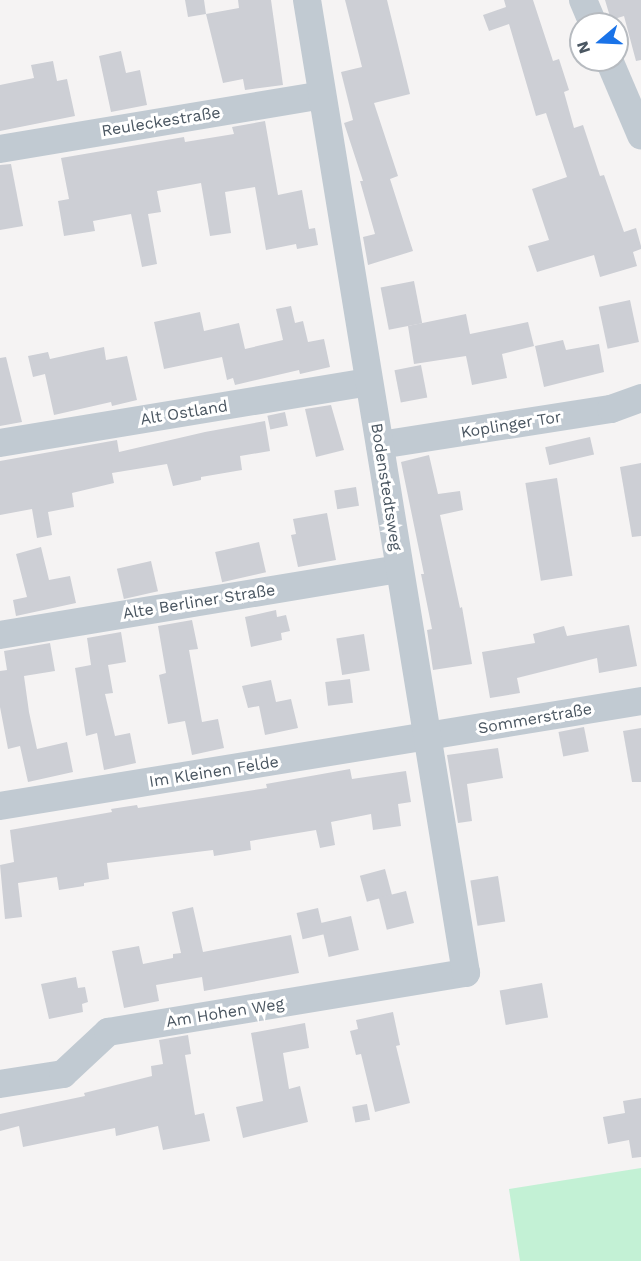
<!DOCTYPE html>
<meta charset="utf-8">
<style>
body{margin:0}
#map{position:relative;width:641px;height:1261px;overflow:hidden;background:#f5f3f3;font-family:"Work Sans",sans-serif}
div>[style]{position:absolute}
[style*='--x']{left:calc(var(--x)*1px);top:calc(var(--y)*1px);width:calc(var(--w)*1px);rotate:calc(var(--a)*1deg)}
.green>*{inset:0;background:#c3f1d5}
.building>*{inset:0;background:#cdcfd5;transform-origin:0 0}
.minor>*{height:28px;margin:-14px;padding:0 14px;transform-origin:14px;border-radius:14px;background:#c1cad2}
span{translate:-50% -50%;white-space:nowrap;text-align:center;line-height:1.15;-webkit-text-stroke:6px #fff;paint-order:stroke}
.street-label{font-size:16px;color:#4a5661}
.north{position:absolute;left:569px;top:12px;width:60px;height:60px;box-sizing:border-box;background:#fff;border:2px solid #b7bbc0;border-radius:50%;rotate:251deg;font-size:16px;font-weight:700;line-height:24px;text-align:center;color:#4a5661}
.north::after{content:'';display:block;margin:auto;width:21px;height:27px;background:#1a73e8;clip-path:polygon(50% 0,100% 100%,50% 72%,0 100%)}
</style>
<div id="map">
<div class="green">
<div style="clip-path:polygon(641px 1168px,641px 1261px,520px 1261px,509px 1189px)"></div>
</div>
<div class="building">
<div style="clip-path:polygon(185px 0,204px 0,206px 14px,188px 17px)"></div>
<div style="clip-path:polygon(238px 0,271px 0,283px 85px,245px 90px,243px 79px,223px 83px,206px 14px,239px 8px)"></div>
<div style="clip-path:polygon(345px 0,387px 0,410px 94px,374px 103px,398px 176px,390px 179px,413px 251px,368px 265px,363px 237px,375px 234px,360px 181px,363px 181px,344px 123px,353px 120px,341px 72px,362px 67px)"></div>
<div style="clip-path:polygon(504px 0,533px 0,553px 61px,559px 59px,569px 90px,564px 92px,574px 128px,583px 125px,600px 176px,604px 175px,624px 232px,636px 228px,641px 246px,641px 249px,633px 252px,637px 266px,600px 277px,594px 255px,537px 272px,528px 246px,549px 240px,532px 189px,567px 177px,546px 113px,536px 116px,509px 24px,489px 31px,483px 15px,506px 7px)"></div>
<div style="clip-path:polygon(605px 0,641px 0,641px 60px,636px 61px,624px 16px,611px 20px)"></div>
<div style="clip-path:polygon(121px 51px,126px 73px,140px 70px,147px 105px,111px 112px,99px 56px)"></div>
<div style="clip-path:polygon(53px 61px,57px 81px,67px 79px,75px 116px,0 131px,0 85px,34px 78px,31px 65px)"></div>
<div style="clip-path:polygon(265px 121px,278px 195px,302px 190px,309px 229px,315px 228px,318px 245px,297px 249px,296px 244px,266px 250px,255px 187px,225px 192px,231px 233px,210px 236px,201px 183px,157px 191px,161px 212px,148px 214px,157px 264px,142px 267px,131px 214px,93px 221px,95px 231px,64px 236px,58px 201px,69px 199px,61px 158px,184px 137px,185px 142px,234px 134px,232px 127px)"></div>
<div style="clip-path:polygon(11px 164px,23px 226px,0 230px,0 165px)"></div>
<div style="left:414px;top:281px;width:43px;height:34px;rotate:79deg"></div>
<div style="left:630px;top:300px;width:43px;height:32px;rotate:78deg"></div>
<div style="clip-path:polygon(291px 306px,295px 323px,303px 321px,308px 342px,324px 339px,330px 367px,300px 374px,299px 370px,235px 385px,233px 378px,227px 380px,222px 357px,164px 369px,154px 322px,200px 312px,204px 331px,239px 323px,245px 349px,283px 340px,276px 309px)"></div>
<div style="clip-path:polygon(466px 314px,470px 334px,528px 322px,534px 346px,502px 354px,507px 378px,472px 385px,466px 356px,414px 364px,408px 326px)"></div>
<div style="clip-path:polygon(563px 340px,566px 350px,599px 344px,604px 372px,544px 387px,535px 346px)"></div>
<div style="clip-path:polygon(104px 347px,106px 360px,127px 356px,137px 400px,112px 406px,111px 402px,54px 415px,45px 374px,33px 377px,28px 356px,48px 352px,50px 359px)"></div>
<div style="clip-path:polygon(6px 357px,22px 422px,0 426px,0 358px)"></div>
<div style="left:421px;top:365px;width:33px;height:27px;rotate:79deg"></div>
<div style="clip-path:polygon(331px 405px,344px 450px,316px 457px,305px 409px)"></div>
<div style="left:285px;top:412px;width:14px;height:18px;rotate:78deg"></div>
<div style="clip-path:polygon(265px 421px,270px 451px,240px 456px,242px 470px,201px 477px,201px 480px,173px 486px,167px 464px,112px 473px,114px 483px,72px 493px,74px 507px,48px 512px,52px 535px,37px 538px,32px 509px,0 515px,0 461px,117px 440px,119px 452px,205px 432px)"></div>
<div style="left:590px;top:437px;width:18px;height:46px;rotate:77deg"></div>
<div style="clip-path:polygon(429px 455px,438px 494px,460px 491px,463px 510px,440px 515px,460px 608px,462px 607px,472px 664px,433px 670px,427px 630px,432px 629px,421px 574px,424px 574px,401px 462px)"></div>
<div style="clip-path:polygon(641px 463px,641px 536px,632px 537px,620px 467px)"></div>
<div style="left:557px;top:478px;width:99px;height:32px;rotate:81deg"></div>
<div style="left:356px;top:487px;width:19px;height:22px;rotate:81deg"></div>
<div style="clip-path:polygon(327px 513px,336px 560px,298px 567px,291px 535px,296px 534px,293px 519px)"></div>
<div style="left:259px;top:542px;width:31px;height:45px;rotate:77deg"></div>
<div style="clip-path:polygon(41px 547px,49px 580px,70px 576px,76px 603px,16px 616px,13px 600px,27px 597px,16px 554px)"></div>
<div style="left:151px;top:561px;width:31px;height:35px;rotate:77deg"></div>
<div style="clip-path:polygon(276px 610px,277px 617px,286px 615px,290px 631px,281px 633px,282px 640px,251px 647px,245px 617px)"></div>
<div style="clip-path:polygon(192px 620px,198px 649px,189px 650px,202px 722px,218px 719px,224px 748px,192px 755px,185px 721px,168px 724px,159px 675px,166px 673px,158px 626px)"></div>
<div style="clip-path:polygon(629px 625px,637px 666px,599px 673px,597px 658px,517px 678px,520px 693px,490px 698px,482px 652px,535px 643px,533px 634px,564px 626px,567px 636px)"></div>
<div style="clip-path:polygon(121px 632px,126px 662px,108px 665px,113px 693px,105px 694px,115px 736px,130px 733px,136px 763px,104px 770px,97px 733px,86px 736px,75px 668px,91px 665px,87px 638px)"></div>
<div style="left:364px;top:634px;width:37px;height:28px;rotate:81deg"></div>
<div style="clip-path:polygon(50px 643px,55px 671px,24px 676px,29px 712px,37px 749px,67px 742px,73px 772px,28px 782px,20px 746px,8px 749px,0 707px,0 671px,7px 670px,4px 651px)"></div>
<div style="left:350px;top:679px;width:24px;height:25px;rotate:83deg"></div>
<div style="clip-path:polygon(271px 680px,276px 702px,291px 699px,298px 728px,265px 735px,259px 706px,248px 708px,242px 686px)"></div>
<div style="left:584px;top:727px;width:25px;height:26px;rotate:79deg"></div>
<div style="clip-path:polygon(641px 728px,641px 782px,632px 782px,623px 731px)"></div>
<div style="clip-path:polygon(498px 748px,503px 778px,467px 784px,472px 821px,458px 823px,447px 755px)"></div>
<div style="clip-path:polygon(350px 769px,352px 779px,406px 771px,411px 802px,398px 804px,401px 826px,373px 830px,371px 814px,331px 822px,335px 845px,320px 848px,316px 830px,250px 841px,251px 850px,214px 856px,213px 850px,107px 863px,109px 879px,84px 883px,84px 886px,59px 890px,57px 877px,18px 883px,22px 917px,5px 919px,0 865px,14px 862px,10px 830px,112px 812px,111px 809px,137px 805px,138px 808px,267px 788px,266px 784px)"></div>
<div style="left:385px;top:869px;width:27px;height:26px;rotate:75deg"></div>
<div style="left:498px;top:876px;width:46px;height:28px;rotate:81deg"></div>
<div style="left:406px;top:891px;width:33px;height:28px;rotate:76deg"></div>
<div style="clip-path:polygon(193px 907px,203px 952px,291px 935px,299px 973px,204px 991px,202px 977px,156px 985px,159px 1001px,124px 1008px,112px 951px,139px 946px,143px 964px,173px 958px,173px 954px,181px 953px,172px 912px)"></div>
<div style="left:318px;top:908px;width:27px;height:22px;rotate:77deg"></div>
<div style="left:351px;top:916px;width:35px;height:31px;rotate:77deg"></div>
<div style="clip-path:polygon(76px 977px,78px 988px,85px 987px,88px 1002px,82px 1004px,83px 1012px,49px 1019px,41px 984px)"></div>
<div style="left:542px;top:983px;width:35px;height:43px;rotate:80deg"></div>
<div style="clip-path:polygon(393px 1012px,400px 1045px,396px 1046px,410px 1103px,375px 1112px,361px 1054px,356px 1055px,350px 1031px,358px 1029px,356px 1020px)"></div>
<div style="clip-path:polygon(305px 1023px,309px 1048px,283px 1053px,289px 1089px,300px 1086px,308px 1122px,243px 1138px,236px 1107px,263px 1101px,251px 1033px)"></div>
<div style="clip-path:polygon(188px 1035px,191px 1054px,185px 1055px,195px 1115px,204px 1113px,210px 1141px,163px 1150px,158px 1126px,116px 1136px,115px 1128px,23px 1147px,19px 1126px,0 1131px,0 1114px,85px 1096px,84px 1093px,152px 1076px,151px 1066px,163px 1064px,159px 1040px)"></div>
<div style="clip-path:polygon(641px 1098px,641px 1157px,632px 1158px,629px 1140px,608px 1144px,603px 1117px,625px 1113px,623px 1101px)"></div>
<div style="left:367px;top:1104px;width:16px;height:15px;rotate:79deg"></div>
</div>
<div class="minor">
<div style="--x:583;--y:0;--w:26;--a:67"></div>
<div style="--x:609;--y:60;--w:82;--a:66.9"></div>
<div style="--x:0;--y:149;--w:326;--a:-9.5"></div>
<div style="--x:0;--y:443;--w:373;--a:-9.4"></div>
<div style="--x:380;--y:445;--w:234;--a:-8.9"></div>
<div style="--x:611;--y:409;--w:32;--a:-20"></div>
<div style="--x:0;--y:635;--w:404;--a:-9.4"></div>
<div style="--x:0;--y:806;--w:650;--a:-9.3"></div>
<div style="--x:0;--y:1084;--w:64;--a:-9"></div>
<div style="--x:63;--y:1074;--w:62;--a:-43"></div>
<div style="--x:108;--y:1032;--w:363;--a:-9.4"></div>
<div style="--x:466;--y:973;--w:986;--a:-99.28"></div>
</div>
<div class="street-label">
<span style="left:161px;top:122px;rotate:-9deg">Reuleckestraße</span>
<span style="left:184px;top:413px;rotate:-9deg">Alt Ostland</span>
<span style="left:511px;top:425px;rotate:-9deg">Koplinger Tor</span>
<span style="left:386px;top:487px;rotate:81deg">Bodenstedtsweg</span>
<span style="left:199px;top:602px;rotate:-9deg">Alte Berliner Straße</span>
<span style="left:535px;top:719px;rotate:-10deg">Sommerstraße</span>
<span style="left:214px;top:772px;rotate:-9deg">Im Kleinen Felde</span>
<span style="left:225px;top:1013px;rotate:-9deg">Am Hohen Weg</span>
</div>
<div class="north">N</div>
</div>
